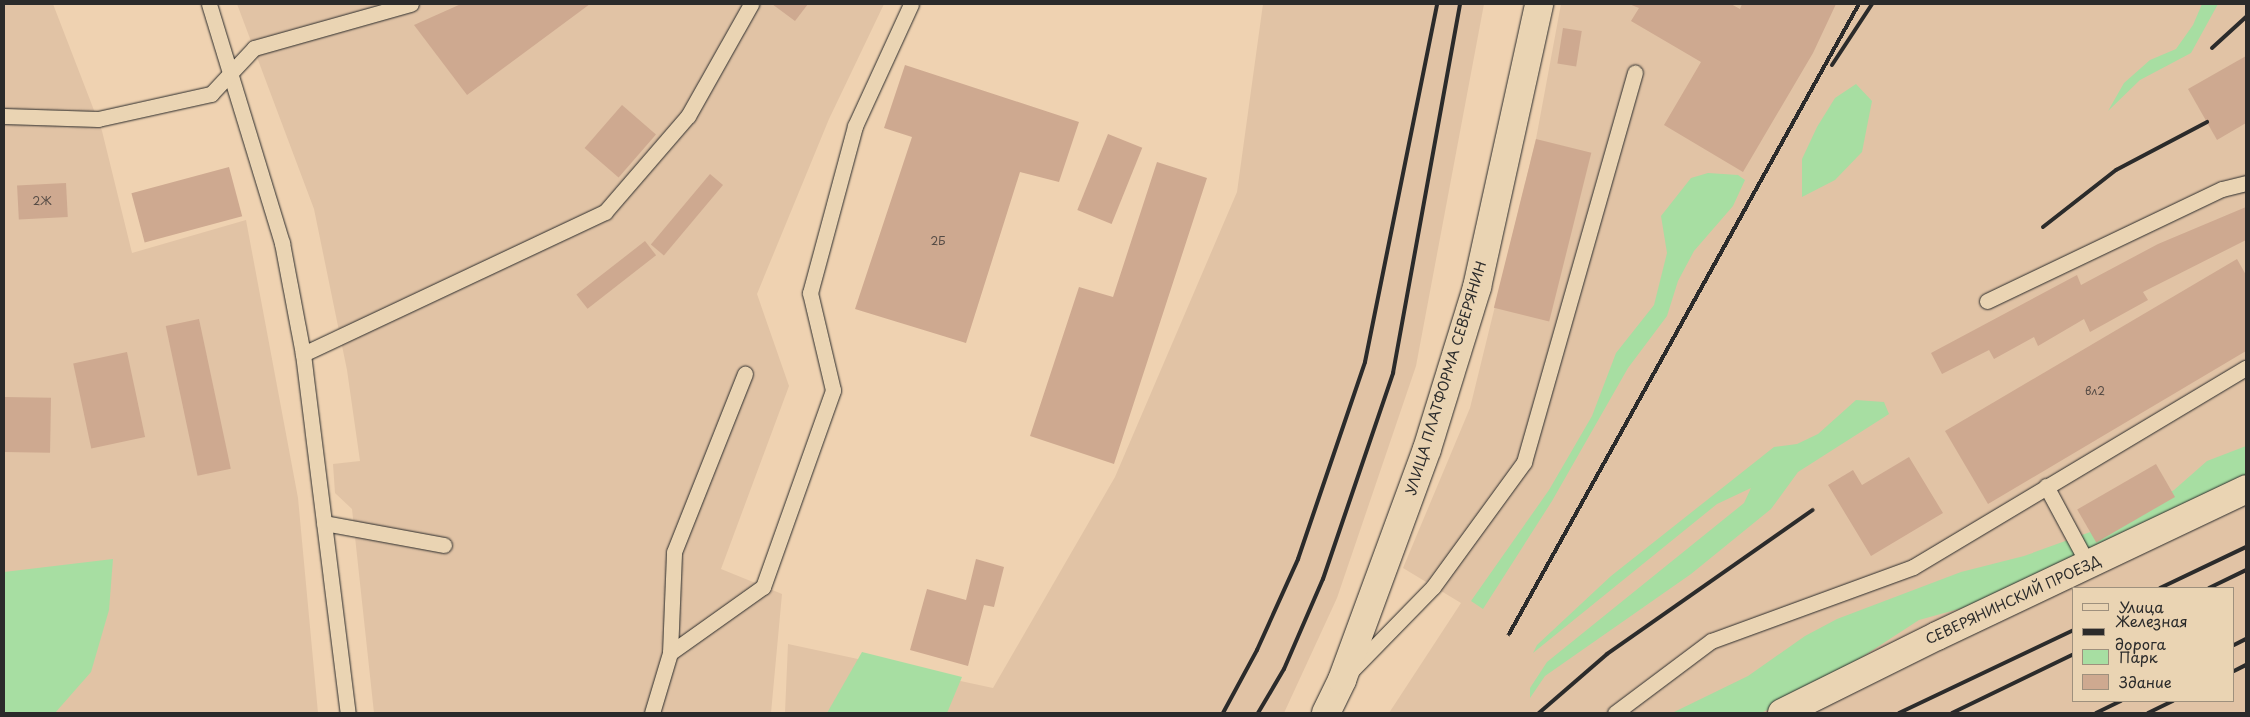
<!DOCTYPE html>
<meta charset="utf-8">
<style>
body{margin:0}
#map{position:relative;width:2250px;height:717px;overflow:hidden;background:#efd2b1;font-family:"Playpen Sans",sans-serif}
div>[style]{position:absolute}
[style*='--x']{left:calc(var(--x)*1px);top:calc(var(--y)*1px);width:calc(var(--w)*1px);rotate:calc(var(--a)*1deg)}
.built>*{inset:0;background:#e1c3a5}
.green>*{inset:0;background:#a7dea2}
.building>*{inset:0;background:#cea990;transform-origin:0 0}
.roads{filter:drop-shadow(0 0 1px #2b2b2b) drop-shadow(0 0 1px #2b2b2b)}
.lane>*{height:15px;margin:-7.5px;padding:0 7.5px;transform-origin:7.5px;border-radius:7.5px;background:#ead4b3}
.street>*{height:28px;margin:-14px;padding:0 14px;transform-origin:14px;border-radius:14px;background:#ead4b3}
.rail>*{height:4px;margin:-2px;padding:0 2px;transform-origin:2px;border-radius:2px;background:#2b2b2b}
span{translate:-50% -50%;white-space:nowrap;text-align:center;line-height:1.15;-webkit-text-stroke:5px #ead4b3;paint-order:stroke}
.number-label{font-size:11px;color:#544a44}
.number-label span{-webkit-text-stroke-width:0}
.street-label{font-size:14px;color:#2b2b2b}
.frame{position:absolute;inset:0;border:5px solid #2b2b2b;pointer-events:none}
.legend{position:absolute;left:2072px;top:587px;width:162px;height:115px;box-sizing:border-box;background:#ead4b3;border:1px solid #9e907d;margin:0;padding:6px 9px;list-style:none;font-size:15px;color:#2b2b2b}
.legend li{display:flex;align-items:center;gap:10px;height:25px}
.legend b{width:25px;border:1px solid #9e907d}
</style>
<div id="map">
<div class="built">
<div style="clip-path:polygon(4px 4px,53px 4px,102px 131px,132px 253px,246px 220px,298px 498px,318px 713px,4px 713px)"></div>
<div style="clip-path:polygon(237px 4px,884px 4px,829px 119px,757px 294px,789px 386px,721px 569px,782px 594px,771px 713px,374px 713px,352px 509px,335px 493px,333px 464px,360px 461px,347px 370px,314px 209px)"></div>
<div style="clip-path:polygon(1263px 4px,1484px 4px,1416px 366px,1337px 598px,1284px 713px,785px 713px,788px 644px,993px 688px,1115px 477px,1237px 192px)"></div>
<div style="clip-path:polygon(evenodd,1561px 4px,2246px 4px,2246px 713px,1389px 713px,1461px 603px,1403px 568px,1470px 408px,1536px 139px,1561px 4px,2074px 588px,2234px 588px,2234px 701px,2074px 701px,2074px 588px)"></div>
</div>
<div class="green">
<div style="clip-path:polygon(2202px 4px,2218px 4px,2191px 53px,2140px 80px,2108px 111px,2124px 83px,2150px 60px,2176px 49px,2193px 25px)"></div>
<div style="clip-path:polygon(1856px 84px,1872px 101px,1862px 152px,1835px 180px,1802px 197px,1802px 159px,1817px 127px,1835px 98px)"></div>
<div style="clip-path:polygon(1708px 173px,1738px 175px,1745px 180px,1733px 206px,1694px 251px,1678px 281px,1667px 316px,1628px 368px,1552px 501px,1483px 609px,1471px 601px,1549px 490px,1592px 416px,1616px 353px,1654px 305px,1667px 253px,1661px 216px,1691px 178px)"></div>
<div style="clip-path:polygon(1856px 400px,1884px 402px,1889px 414px,1798px 472px,1771px 509px,1691px 574px,1545px 676px,1530px 698px,1530px 688px,1547px 662px,1744px 503px,1751px 488px,1717px 504px,1533px 653px,1537px 645px,1611px 576px,1774px 447px,1797px 444px,1818px 434px)"></div>
<div style="clip-path:polygon(2246px 446px,2246px 488px,1984px 602px,1919px 620px,1816px 687px,1761px 713px,1672px 713px,1748px 676px,1805px 636px,1837px 619px,1961px 572px,2024px 556px,2118px 522px,2174px 490px,2207px 461px)"></div>
<div style="clip-path:polygon(113px 559px,109px 610px,91px 672px,55px 713px,4px 713px,4px 572px)"></div>
<div style="clip-path:polygon(862px 652px,962px 677px,947px 713px,827px 713px)"></div>
</div>
<div class="building">
<div style="clip-path:polygon(461px 4px,590px 4px,467px 95px,414px 25px)"></div>
<div style="clip-path:polygon(772px 4px,808px 4px,795px 21px)"></div>
<div style="clip-path:polygon(1629px 4px,1731px 4px,1740px 9px,1742px 4px,1836px 4px,1813px 53px,1743px 172px,1664px 125px,1701px 62px,1631px 21px,1639px 8px)"></div>
<div style="left:1563px;top:28px;width:19px;height:36px;rotate:9deg"></div>
<div style="clip-path:polygon(2246px 56px,2246px 123px,2217px 140px,2188px 89px)"></div>
<div style="clip-path:polygon(905px 65px,1079px 122px,1059px 182px,1020px 172px,966px 343px,855px 309px,912px 137px,884px 128px)"></div>
<div style="left:622px;top:105px;width:45px;height:57px;rotate:41deg"></div>
<div style="left:1108px;top:134px;width:37px;height:82px;rotate:22deg"></div>
<div style="left:1536px;top:139px;width:57px;height:174px;rotate:14deg"></div>
<div style="clip-path:polygon(1157px 162px,1207px 178px,1114px 464px,1030px 436px,1079px 287px,1113px 297px)"></div>
<div style="left:229px;top:167px;width:51px;height:101px;rotate:75deg"></div>
<div style="left:710px;top:174px;width:17px;height:92px;rotate:40deg"></div>
<div style="left:66px;top:183px;width:34px;height:49px;rotate:87deg"></div>
<div style="clip-path:polygon(2246px 207px,2246px 240px,2143px 292px,2148px 300px,2090px 332px,2084px 319px,2038px 346px,2034px 337px,1994px 359px,1989px 350px,1942px 374px,1931px 353px,2077px 275px,2081px 285px,2158px 244px)"></div>
<div style="left:645px;top:241px;width:18px;height:87px;rotate:52deg"></div>
<div style="clip-path:polygon(2237px 259px,2246px 275px,2246px 351px,1988px 504px,1945px 431px)"></div>
<div style="left:199px;top:319px;width:153px;height:34px;rotate:78deg"></div>
<div style="left:127px;top:352px;width:87px;height:55px;rotate:78deg"></div>
<div style="left:4px;top:397px;width:47px;height:55px;rotate:1deg"></div>
<div style="clip-path:polygon(1909px 457px,1943px 513px,1871px 556px,1828px 485px,1853px 470px,1862px 485px)"></div>
<div style="left:2156px;top:464px;width:38px;height:91px;rotate:60deg"></div>
<div style="clip-path:polygon(976px 559px,1004px 567px,994px 607px,984px 605px,968px 666px,910px 650px,927px 589px,966px 600px)"></div>
</div>
<div class="roads">
<div class="lane">
<div style="--x:209;--y:4;--w:250;--a:73"></div>
<div style="--x:282;--y:243;--w:113;--a:79.3"></div>
<div style="--x:303;--y:354;--w:362;--a:82.9"></div>
<div style="--x:4;--y:116;--w:94;--a:1.8"></div>
<div style="--x:98;--y:119;--w:116;--a:-12.5"></div>
<div style="--x:211;--y:94;--w:63;--a:-46.9"></div>
<div style="--x:254;--y:48;--w:163;--a:-15.7"></div>
<div style="--x:1987;--y:301;--w:260;--a:-25.5"></div>
<div style="--x:2222;--y:189;--w:25;--a:-14"></div>
<div style="--x:303;--y:354;--w:334;--a:-25.2"></div>
<div style="--x:605;--y:212;--w:127;--a:-49.2"></div>
<div style="--x:688;--y:116;--w:129;--a:-60.6"></div>
<div style="--x:2046;--y:486;--w:89;--a:61.7"></div>
<div style="--x:324;--y:523;--w:122;--a:10.4"></div>
<div style="--x:670;--y:653;--w:114;--a:-35.4"></div>
<div style="--x:763;--y:587;--w:209;--a:-70.4"></div>
<div style="--x:833;--y:390;--w:100;--a:-103.3"></div>
<div style="--x:810;--y:293;--w:173;--a:-74.9"></div>
<div style="--x:855;--y:126;--w:134;--a:-65.3"></div>
<div style="--x:1352;--y:670;--w:116;--a:-45.7"></div>
<div style="--x:1433;--y:587;--w:155;--a:-53.9"></div>
<div style="--x:1524;--y:462;--w:405;--a:-74.1"></div>
<div style="--x:652;--y:713;--w:63;--a:-73.3"></div>
<div style="--x:670;--y:653;--w:101;--a:-87.7"></div>
<div style="--x:674;--y:552;--w:192;--a:-68.3"></div>
<div style="--x:1615;--y:713;--w:120;--a:-36.9"></div>
<div style="--x:1711;--y:641;--w:215;--a:-20.1"></div>
<div style="--x:1913;--y:567;--w:388;--a:-30.9"></div>
</div>
<div class="street">
<div style="--x:1326;--y:713;--w:37;--a:-64"></div>
<div style="--x:1342;--y:680;--w:246;--a:-69.8"></div>
<div style="--x:1427;--y:449;--w:170;--a:-72.8"></div>
<div style="--x:1477;--y:287;--w:290;--a:-77.6"></div>
<div style="--x:1782;--y:713;--w:173;--a:-26.4"></div>
<div style="--x:1937;--y:636;--w:342;--a:-25.4"></div>
</div>
</div>
<div class="rail">
<div style="--x:2212;--y:48;--w:46;--a:-42.4"></div>
<div style="--x:1832;--y:65;--w:73;--a:-56.7"></div>
<div style="--x:2043;--y:227;--w:93;--a:-38"></div>
<div style="--x:2116;--y:170;--w:103;--a:-27.8"></div>
<div style="--x:2160;--y:588;--w:95;--a:-25.5"></div>
<div style="--x:2209;--y:588;--w:41;--a:-25.9"></div>
<div style="--x:1509;--y:634;--w:721;--a:-60.95"></div>
<div style="--x:2234;--y:645;--w:13;--a:-27"></div>
<div style="--x:2234;--y:671;--w:13;--a:-27"></div>
<div style="--x:1223;--y:713;--w:72;--a:-61.6"></div>
<div style="--x:1257;--y:650;--w:100;--a:-65.7"></div>
<div style="--x:1298;--y:559;--w:208;--a:-71.2"></div>
<div style="--x:1365;--y:362;--w:365;--a:-78.6"></div>
<div style="--x:1258;--y:713;--w:51;--a:-59.4"></div>
<div style="--x:1284;--y:669;--w:98;--a:-66.6"></div>
<div style="--x:1323;--y:579;--w:218;--a:-71.2"></div>
<div style="--x:1393;--y:373;--w:375;--a:-79.7"></div>
<div style="--x:1539;--y:713;--w:90;--a:-40.9"></div>
<div style="--x:1607;--y:654;--w:251;--a:-35"></div>
<div style="--x:1899;--y:713;--w:194;--a:-25.4"></div>
<div style="--x:1952;--y:713;--w:136;--a:-25.8"></div>
<div style="--x:2096;--y:713;--w:28;--a:-26"></div>
<div style="--x:2148;--y:713;--w:28;--a:-26"></div>
</div>
<div class="number-label">
<span style="left:42px;top:201px">2Ж</span>
<span style="left:938px;top:241px">2Б</span>
<span style="left:2095px;top:391px">вл2</span>
</div>
<div class="street-label">
<span style="left:1446px;top:378px;rotate:-73deg">УЛИЦА ПЛАТФОРМА СЕВЕРЯНИН</span>
<span style="left:2013px;top:600px;rotate:-25deg">СЕВЕРЯНИНСКИЙ ПРОЕЗД</span>
</div>
<div class="frame"></div>
<ul class="legend">
<li><b style="height:6px;background:#ead4b3"></b>Улица</li>
<li><b style="height:6px;background:#2b2b2b"></b>Железная дорога</li>
<li><b style="height:14px;background:#a7dea2"></b>Парк</li>
<li><b style="height:14px;background:#cea990"></b>Здание</li>
</ul>
</div>
